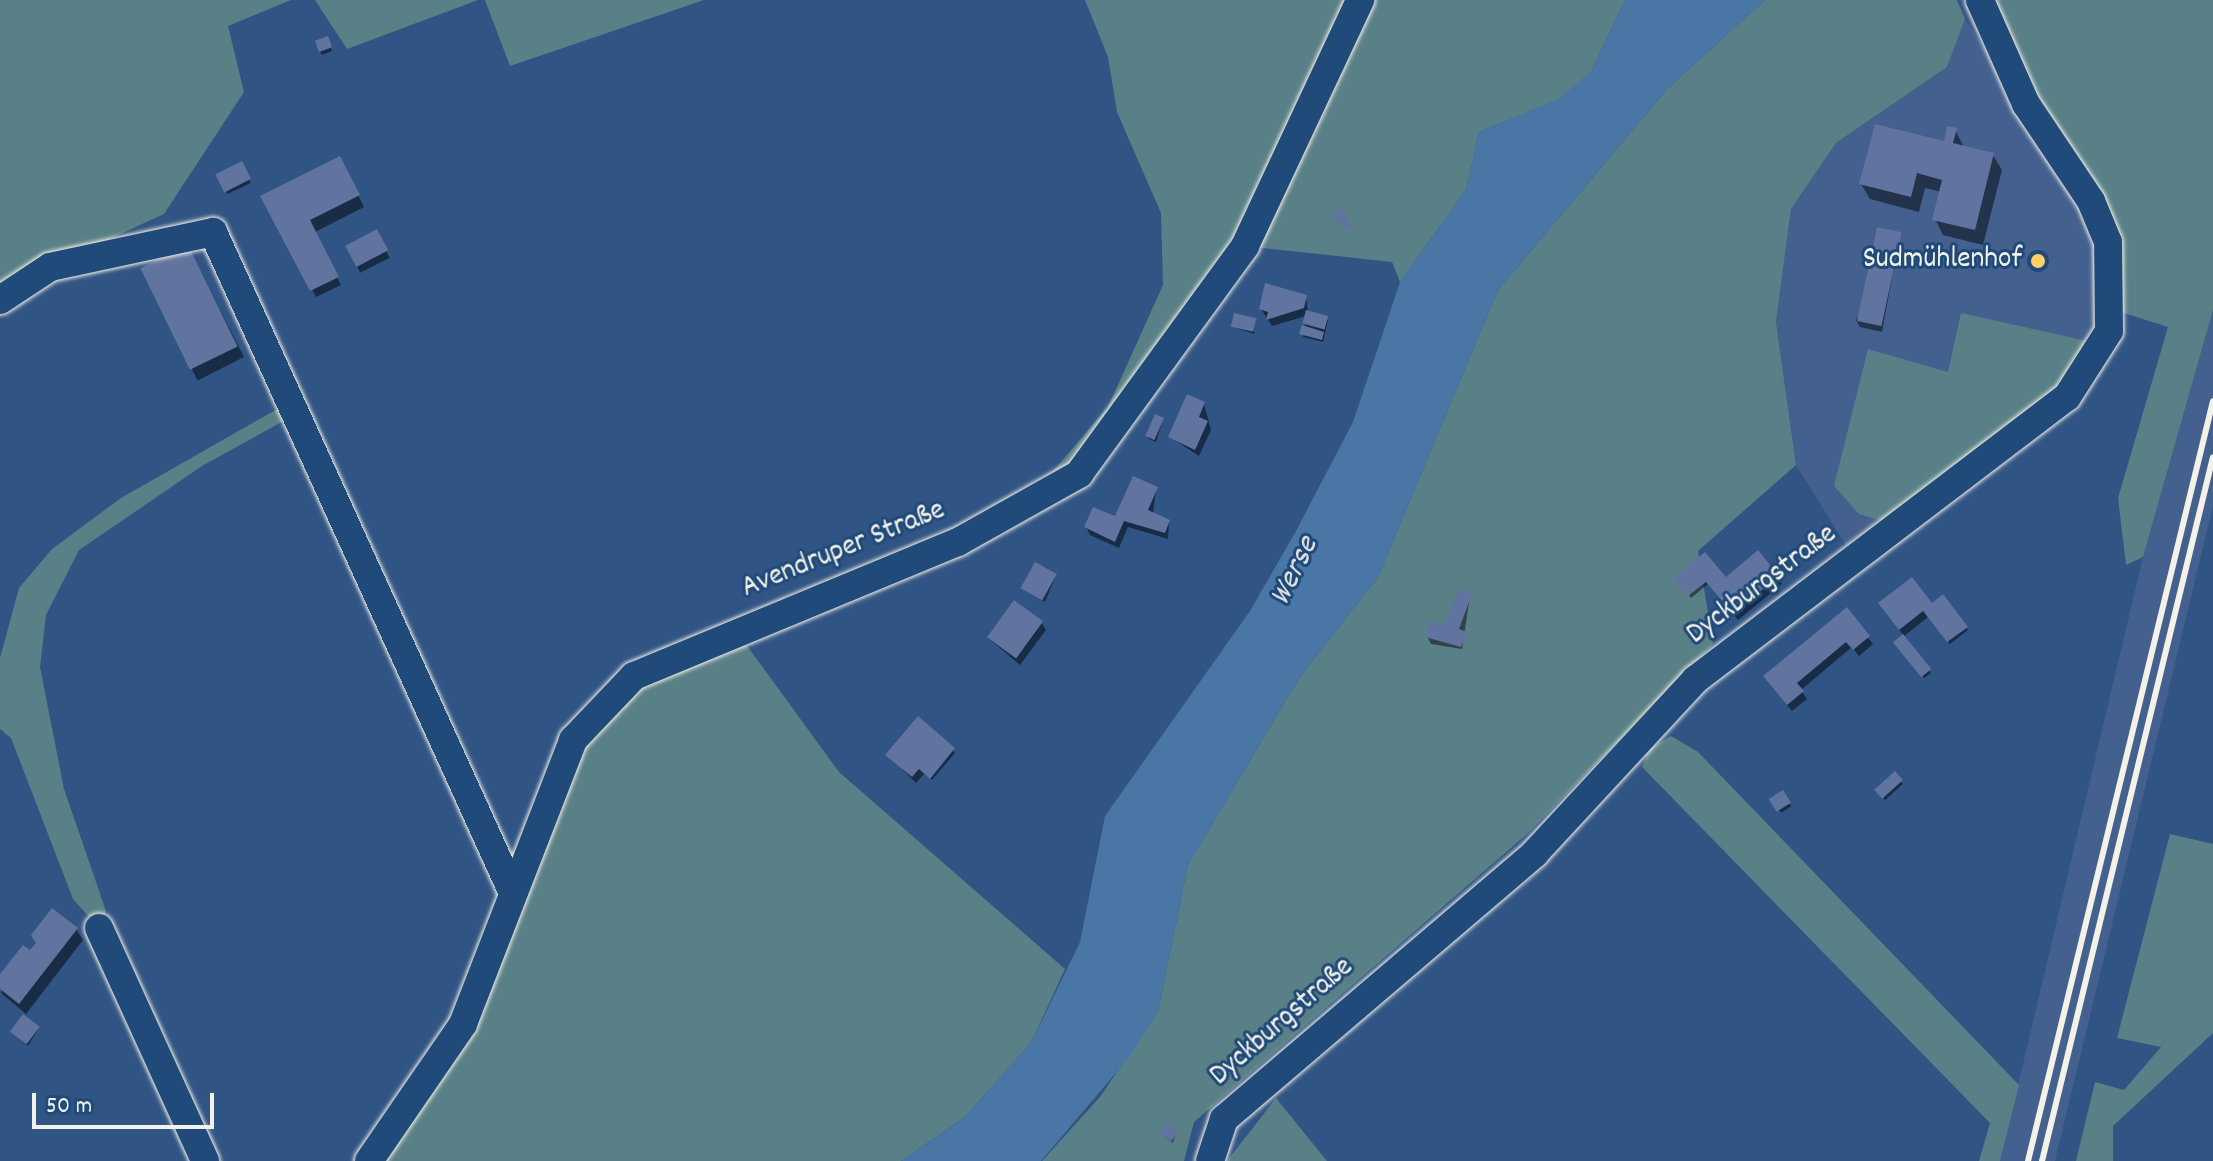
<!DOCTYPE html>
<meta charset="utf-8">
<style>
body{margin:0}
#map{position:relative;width:2213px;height:1161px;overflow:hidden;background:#305484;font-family:Dekko,sans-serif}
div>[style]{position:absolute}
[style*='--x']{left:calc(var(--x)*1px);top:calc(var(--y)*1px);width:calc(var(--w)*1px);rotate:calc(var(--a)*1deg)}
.built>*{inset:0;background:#43608e}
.green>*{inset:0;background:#598086}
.water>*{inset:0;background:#4a76a5}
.shadow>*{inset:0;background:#0007;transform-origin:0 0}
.building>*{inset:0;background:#61739f;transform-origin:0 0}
.roads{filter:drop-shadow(0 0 2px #f4f1e8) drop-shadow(0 0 2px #f4f1e8)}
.minor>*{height:28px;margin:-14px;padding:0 14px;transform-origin:14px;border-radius:14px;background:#1f4a7a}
.rail>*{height:6px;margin:-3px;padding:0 3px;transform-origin:3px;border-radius:3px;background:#f4f1e8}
.dots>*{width:22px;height:22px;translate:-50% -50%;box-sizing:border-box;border:4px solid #1f4a7a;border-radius:50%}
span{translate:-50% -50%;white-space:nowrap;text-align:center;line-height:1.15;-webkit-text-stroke:6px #1f4a7a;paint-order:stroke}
.poi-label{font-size:30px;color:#f4f1e8}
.right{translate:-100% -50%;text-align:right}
.street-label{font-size:30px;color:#f4f1e8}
.water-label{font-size:32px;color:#dadfde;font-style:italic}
.scale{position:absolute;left:32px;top:1093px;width:182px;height:36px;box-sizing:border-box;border:4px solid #f4f1e8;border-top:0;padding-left:10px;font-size:24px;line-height:28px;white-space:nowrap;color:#f4f1e8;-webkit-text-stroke:6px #1f4a7a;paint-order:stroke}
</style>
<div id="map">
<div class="built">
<div style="clip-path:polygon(1965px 19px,2069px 179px,2100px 245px,2096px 343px,2049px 394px,1847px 547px,1796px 465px,1776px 322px,1791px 209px,1836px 143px,1947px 67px)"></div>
<div style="clip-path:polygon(2213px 310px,2213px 506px,2055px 1161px,2000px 1161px,2143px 557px)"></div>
</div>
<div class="green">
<div style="clip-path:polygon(0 0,291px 0,228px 26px,244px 92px,164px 214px,0 289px)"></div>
<div style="clip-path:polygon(315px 0,478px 0,347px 49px)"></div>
<div style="clip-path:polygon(485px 0,704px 0,510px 66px)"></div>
<div style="clip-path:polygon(1085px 0,1625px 0,1591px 72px,1558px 100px,1479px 132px,1466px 190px,1400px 282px,1392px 262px,1245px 246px,1079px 474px,1019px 511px,1108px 407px,1163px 285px,1161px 213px,1117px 112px,1108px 57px)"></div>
<div style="clip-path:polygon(1765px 0,1957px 0,1965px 19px,1947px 67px,1836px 143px,1791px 209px,1776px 322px,1796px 465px,1698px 551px,1713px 644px,1527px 834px,1194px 1122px,1184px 1161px,1042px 1161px,1100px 1097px,1158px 1011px,1188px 865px,1299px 678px,1378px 577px,1498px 290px,1668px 88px)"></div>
<div style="clip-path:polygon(1990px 0,2213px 0,2213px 310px,2143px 557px,2126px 565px,2118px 498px,2168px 327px,2124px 313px)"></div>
<div style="clip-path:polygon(1961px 313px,2096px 343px,2049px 394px,1882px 521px,1859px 514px,1834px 486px,1868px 349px,1948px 372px)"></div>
<div style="clip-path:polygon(293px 400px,298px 413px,202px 466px,79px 550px,46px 615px,40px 667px,64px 789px,106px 911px,99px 928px,73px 899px,11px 738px,0 729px,0 658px,19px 588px,52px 549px,121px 498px)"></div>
<div style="clip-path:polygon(737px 632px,839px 772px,1065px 969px,1031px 1043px,965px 1117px,901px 1161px,369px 1161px,463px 1024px,573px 740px,634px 676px)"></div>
<div style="clip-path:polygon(1671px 736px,1698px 752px,2019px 1085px,2000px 1161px,1979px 1161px,1990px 1123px,1642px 767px,1649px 749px)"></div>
<div style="clip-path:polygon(2170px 834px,2213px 844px,2213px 1033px,2113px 1126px,2113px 1161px,2076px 1161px,2095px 1082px,2124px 1090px,2161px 1047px,2117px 1038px)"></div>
<div style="clip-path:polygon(1276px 1098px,1327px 1161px,1227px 1161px)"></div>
</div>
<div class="water">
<div style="clip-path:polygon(1625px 0,1765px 0,1668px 88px,1498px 290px,1378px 577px,1299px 678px,1188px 865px,1158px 1011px,1131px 1055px,1041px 1161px,901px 1161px,965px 1117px,1031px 1043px,1080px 942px,1105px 816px,1250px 611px,1296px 531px,1353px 422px,1400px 282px,1466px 190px,1479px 132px,1557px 100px,1591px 72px)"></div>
</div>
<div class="shadow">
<div style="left:327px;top:38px;width:14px;height:11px;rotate:69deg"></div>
<div style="clip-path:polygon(1955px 130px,1964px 147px,1993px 155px,2002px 170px,1983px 245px,1943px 235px,1935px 219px,1942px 192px,1925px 188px,1919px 212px,1870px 199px,1861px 184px,1945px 143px)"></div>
<div style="left:242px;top:164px;width:21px;height:26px;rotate:65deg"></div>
<div style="clip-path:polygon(346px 170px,364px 207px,315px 232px,341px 285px,316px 297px,289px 245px)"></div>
<div style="left:376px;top:231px;width:30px;height:33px;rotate:63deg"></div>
<div style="clip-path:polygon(1900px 234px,1882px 332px,1860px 327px,1856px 320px)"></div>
<div style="left:194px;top:259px;width:110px;height:52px;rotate:63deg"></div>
<div style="clip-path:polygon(1306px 297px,1308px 312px,1328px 320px,1323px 342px,1303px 337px,1306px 316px,1272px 326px,1261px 309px)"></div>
<div style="clip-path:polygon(1255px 320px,1254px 334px,1233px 327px)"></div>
<div style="clip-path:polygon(1204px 404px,1211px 430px,1199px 456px,1170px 437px)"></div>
<div style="clip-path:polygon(1163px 420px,1156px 442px,1149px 439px,1147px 436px)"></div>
<div style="clip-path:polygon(1156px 489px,1153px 514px,1169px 522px,1168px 539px,1128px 527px,1119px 548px,1090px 535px,1086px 527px,1116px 519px)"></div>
<div style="clip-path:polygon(1056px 575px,1045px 602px,1024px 588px)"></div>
<div style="clip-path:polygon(1778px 577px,1782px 584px,1738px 620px,1708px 584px,1691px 598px,1678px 581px)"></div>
<div style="clip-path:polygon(1470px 596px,1462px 649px,1431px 644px,1427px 636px,1447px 627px)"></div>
<div style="clip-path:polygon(1943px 597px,1968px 630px,1950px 644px,1928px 617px,1903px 637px,1931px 673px,1924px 678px,1897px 645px,1904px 636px,1885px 611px,1931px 605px)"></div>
<div style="clip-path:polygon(1846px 610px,1873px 644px,1859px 656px,1852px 647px,1801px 690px,1807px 699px,1792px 711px,1770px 684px)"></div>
<div style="clip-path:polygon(1042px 623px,1046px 630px,1020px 665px,988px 638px)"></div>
<div style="clip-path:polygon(946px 743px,955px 753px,932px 780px,924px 774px,916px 783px,888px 755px)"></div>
<div style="clip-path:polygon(1895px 773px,1903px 784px,1885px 800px,1878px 792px)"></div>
<div style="left:1782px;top:793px;width:16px;height:12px;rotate:55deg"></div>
<div style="clip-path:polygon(76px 929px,83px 940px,26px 1014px,2px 994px,0 977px)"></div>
<div style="clip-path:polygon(38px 1029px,28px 1046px,11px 1031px)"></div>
<div style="clip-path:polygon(1176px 1131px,1173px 1143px,1162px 1135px)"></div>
</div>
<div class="building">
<div style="left:328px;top:36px;width:12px;height:14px;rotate:70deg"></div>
<div style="clip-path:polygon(1875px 124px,1944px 141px,1947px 126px,1957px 128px,1953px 143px,1994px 153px,1975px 230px,1932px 220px,1942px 180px,1917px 173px,1911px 197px,1859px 184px)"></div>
<div style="clip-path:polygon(340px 156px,360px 195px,310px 220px,339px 277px,310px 291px,260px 196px)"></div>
<div style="left:242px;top:161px;width:20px;height:30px;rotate:63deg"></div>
<div style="clip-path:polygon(1341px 208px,1352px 226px,1345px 230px,1331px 215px)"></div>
<div style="left:1877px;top:227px;width:25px;height:96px;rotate:12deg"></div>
<div style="left:377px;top:229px;width:24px;height:36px;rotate:62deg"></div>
<div style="left:188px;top:245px;width:113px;height:53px;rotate:64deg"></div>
<div style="clip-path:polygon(1265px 283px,1307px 295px,1304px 308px,1266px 320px,1268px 312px,1259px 309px)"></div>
<div style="left:1306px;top:310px;width:23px;height:14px;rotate:15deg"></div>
<div style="left:1234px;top:313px;width:23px;height:14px;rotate:13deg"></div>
<div style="clip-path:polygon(1302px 325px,1324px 332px,1322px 340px,1299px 334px)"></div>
<div style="clip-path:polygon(1187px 394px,1205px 402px,1199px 417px,1208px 421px,1195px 450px,1168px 437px)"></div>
<div style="left:1155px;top:414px;width:10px;height:24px;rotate:24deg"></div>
<div style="clip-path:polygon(1133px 476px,1158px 487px,1148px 510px,1170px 520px,1165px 533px,1124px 521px,1115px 542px,1084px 527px,1093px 507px,1115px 516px)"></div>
<div style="clip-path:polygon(1758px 550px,1779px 576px,1733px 614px,1706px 582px,1688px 596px,1673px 578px,1705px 552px,1726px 577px)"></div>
<div style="left:1035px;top:562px;width:25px;height:30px;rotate:29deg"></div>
<div style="clip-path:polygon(1912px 577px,1932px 603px,1943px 594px,1968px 627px,1947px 642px,1923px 611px,1899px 630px,1878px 603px)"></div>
<div style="clip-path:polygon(1458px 589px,1472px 594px,1459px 629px,1467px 632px,1461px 647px,1425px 637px,1431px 620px,1445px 625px)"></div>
<div style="left:1014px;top:600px;width:36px;height:46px;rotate:36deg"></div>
<div style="clip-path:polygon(1847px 607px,1870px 636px,1853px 650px,1846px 642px,1797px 683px,1804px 691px,1787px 705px,1763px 676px)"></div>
<div style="left:1903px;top:634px;width:45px;height:13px;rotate:51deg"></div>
<div style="clip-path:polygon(918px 716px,955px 748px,930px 779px,919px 769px,912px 777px,885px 755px)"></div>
<div style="left:1895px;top:771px;width:12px;height:28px;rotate:48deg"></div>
<div style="left:1783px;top:790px;width:15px;height:17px;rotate:58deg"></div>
<div style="clip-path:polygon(52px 908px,78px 928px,19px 1004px,0 989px,0 974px,23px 945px,30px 950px,36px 943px,31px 935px)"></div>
<div style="left:23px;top:1014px;width:21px;height:22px;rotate:37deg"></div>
<div style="left:1166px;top:1123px;width:14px;height:13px;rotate:30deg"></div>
</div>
<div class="roads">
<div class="minor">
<div style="--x:0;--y:300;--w:60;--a:-33.4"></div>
<div style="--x:50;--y:267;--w:167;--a:-12.1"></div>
<div style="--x:213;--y:232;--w:721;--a:65.6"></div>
<div style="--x:99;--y:928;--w:256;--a:65.5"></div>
<div style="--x:369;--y:1161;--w:166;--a:-55.5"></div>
<div style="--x:463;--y:1024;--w:305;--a:-68.8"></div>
<div style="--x:573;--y:740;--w:88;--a:-46.4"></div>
<div style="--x:634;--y:676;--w:351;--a:-22.5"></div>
<div style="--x:958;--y:542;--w:139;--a:-29.3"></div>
<div style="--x:1079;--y:474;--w:282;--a:-53.9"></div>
<div style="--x:1245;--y:246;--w:272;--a:-64.9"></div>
<div style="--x:1210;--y:1161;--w:44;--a:-71.6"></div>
<div style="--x:1224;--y:1119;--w:409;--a:-40.5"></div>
<div style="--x:1535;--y:853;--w:236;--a:-47.2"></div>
<div style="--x:1695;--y:680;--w:467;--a:-37.3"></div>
<div style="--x:2067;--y:397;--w:78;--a:-57.5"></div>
<div style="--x:2109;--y:331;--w:89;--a:-90.6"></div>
<div style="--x:2108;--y:242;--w:44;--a:-112.5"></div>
<div style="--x:2091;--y:201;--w:117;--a:-123.8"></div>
<div style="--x:2026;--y:104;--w:114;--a:-113.9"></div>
</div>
</div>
<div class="rail">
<div style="--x:2028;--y:1161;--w:782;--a:-76.32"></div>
<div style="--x:2042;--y:1161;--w:724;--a:-76.35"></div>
</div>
<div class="dots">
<div style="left:2038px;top:261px;background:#ffd166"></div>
</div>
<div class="poi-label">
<span class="right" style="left:2022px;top:261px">Sudmühlenhof</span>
</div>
<div class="street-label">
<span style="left:844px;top:551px;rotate:-22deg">Avendruper Straße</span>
<span style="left:1763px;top:586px;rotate:-37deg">Dyckburgstraße</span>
<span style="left:1283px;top:1023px;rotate:-41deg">Dyckburgstraße</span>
</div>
<div class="water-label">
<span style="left:1296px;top:572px;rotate:-64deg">Werse</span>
</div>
<div class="scale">50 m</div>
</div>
